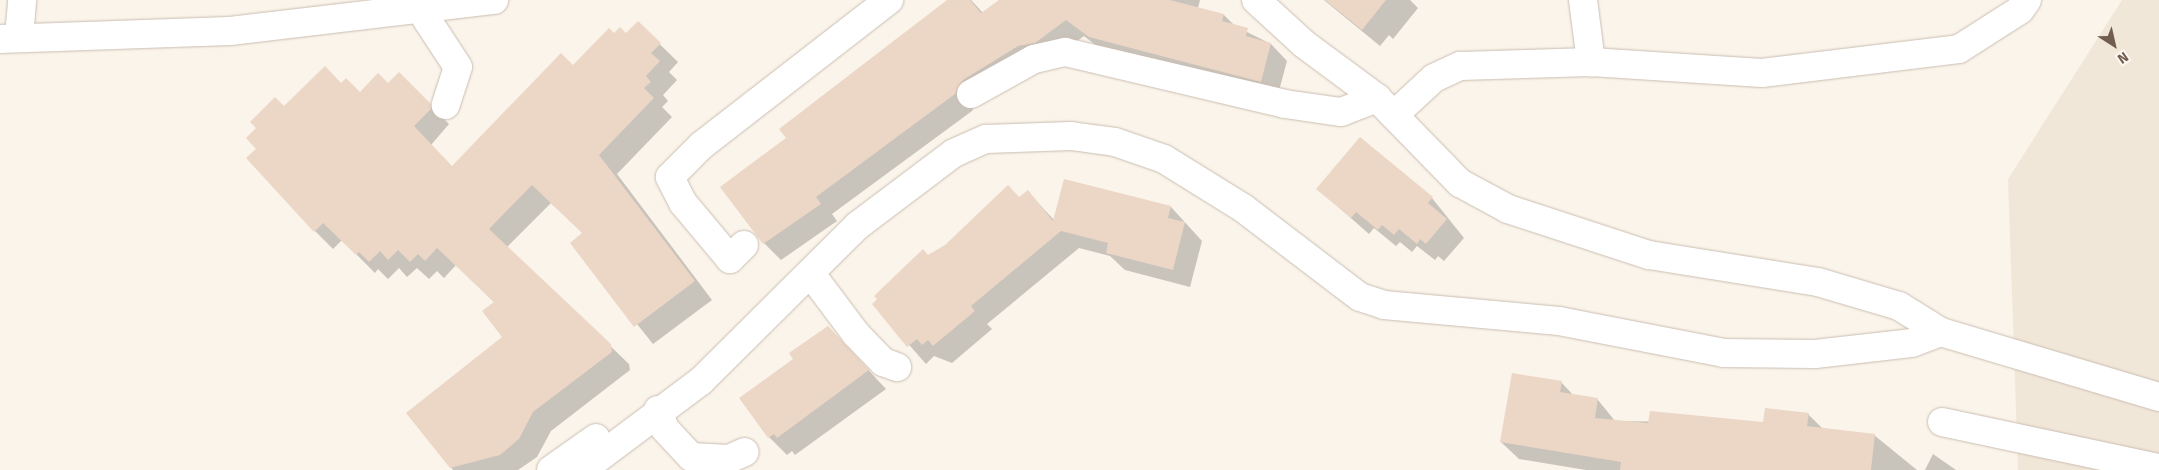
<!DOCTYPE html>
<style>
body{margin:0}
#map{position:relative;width:2159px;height:470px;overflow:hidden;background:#faf4ea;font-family:"Fira Sans",sans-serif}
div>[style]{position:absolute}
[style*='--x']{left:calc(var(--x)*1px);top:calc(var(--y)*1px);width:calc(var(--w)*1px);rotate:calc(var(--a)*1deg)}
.residential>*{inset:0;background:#f1e7d9}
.shadow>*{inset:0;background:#0003}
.building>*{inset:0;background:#ecd6c5}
.roads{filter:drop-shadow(0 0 1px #cbbdb1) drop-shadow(0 0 1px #cbbdb1)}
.minor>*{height:28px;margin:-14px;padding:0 14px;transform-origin:14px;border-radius:14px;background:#fff}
span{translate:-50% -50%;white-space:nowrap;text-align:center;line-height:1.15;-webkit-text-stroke:4px #fdf8f0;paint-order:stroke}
.north{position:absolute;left:2089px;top:20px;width:50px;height:50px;-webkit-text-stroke:4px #fdf8f0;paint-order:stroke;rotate:145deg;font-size:14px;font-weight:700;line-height:20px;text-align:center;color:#725e50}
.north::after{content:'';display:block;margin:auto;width:18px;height:22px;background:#725e50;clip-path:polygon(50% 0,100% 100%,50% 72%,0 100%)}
</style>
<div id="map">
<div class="residential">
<div style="clip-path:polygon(2122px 0,2159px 0,2159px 470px,2018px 470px,2008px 179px)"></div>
</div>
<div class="shadow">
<div style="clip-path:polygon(949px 0,971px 0,983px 13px,1002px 0,1200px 0,1198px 8px,1224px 15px,1235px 26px,1271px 44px,1287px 61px,1277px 98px,1107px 54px,1084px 36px,1052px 59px,980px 97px,972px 111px,832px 214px,837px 221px,781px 260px,764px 243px,788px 139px)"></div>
<div style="clip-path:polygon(1324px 0,1410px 0,1418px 8px,1393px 39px,1389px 35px,1380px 46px)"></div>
<div style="clip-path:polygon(638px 23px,678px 62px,669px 72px,677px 80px,663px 95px,668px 101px,662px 107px,672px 117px,617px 174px,712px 300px,653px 344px,572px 243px,584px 234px,551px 203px,507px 247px,629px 364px,630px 370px,551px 431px,537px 457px,518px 470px,453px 470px,408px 414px,504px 338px,495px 303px,456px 265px,444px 278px,437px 271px,429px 279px,417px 268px,407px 277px,399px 268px,388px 279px,378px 269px,375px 273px,342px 240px,333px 249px,315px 231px,284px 108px,342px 85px,360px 93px,388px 85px,399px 74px,449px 124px,431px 145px,453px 168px,614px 35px,626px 34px)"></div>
<div style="clip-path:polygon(1318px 189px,1432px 198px,1464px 238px,1444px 261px,1438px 256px,1435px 260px,1417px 246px,1412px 252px,1400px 242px,1396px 246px,1374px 228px,1369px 234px)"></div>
<div style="clip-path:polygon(1028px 192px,1054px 220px,1171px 207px,1202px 241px,1190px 287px,1125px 270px,1110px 256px,1079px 248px,987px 324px,992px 329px,952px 363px,934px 356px,926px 364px,873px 304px,929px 257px)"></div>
<div style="clip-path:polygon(845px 345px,886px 389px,795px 455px,792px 451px,787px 455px,769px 437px)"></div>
<div style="clip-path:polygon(1561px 382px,1574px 396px,1598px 400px,1615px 421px,1764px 423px,1808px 414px,1823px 429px,1874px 435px,1917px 470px,1586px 470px,1519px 459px,1501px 442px)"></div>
<div style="clip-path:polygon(1933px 454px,1956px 470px,1925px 470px)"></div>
</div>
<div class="building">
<div style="clip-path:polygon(947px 0,970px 0,981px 13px,999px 0,1170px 0,1224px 14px,1222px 21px,1248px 28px,1246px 36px,1271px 43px,1261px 82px,1089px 37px,1066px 20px,1035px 43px,1018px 46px,963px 80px,955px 94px,816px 197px,821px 204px,763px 244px,720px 187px,786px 138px,779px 129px)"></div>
<div style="clip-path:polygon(1325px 0,1386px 0,1362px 30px)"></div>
<div style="clip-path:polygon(638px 21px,661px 43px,651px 53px,660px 61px,646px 76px,651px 82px,644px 88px,654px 98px,599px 155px,695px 281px,634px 327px,570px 243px,582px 233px,532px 185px,489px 229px,611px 344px,612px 352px,533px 412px,519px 439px,500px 455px,450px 468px,406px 413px,502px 337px,482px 311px,494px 302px,437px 248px,425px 261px,418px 254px,410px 262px,398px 250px,388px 260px,380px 251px,369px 262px,359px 252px,356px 255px,323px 223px,314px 232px,246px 158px,256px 149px,246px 138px,256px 128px,250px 122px,275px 97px,284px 106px,325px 66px,341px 83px,346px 78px,360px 92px,378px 73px,388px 83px,399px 72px,431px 104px,431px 109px,414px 126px,452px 166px,561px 53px,573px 65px,609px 28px,614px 33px,620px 27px,626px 33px)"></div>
<div style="clip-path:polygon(1360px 137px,1433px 197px,1428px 203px,1447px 219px,1426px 244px,1420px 239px,1417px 244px,1399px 229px,1394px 235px,1382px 225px,1378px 230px,1356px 212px,1351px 218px,1316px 189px)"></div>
<div style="clip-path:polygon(1064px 179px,1171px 206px,1168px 218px,1185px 222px,1173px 270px,1106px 253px,1108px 243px,1061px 231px,971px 306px,975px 311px,933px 346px,928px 340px,922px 345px,917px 339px,907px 347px,872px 304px,877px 299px,874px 296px,923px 249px,928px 255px,945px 245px,1008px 185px,1019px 197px,1028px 190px,1053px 221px)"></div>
<div style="clip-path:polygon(828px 326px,869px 370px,777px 438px,774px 434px,768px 438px,739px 398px,793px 359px,789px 353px)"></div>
<div style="clip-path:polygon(1512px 373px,1562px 381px,1560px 392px,1598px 398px,1595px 418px,1648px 423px,1650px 411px,1763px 422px,1765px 408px,1809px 413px,1807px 426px,1875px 434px,1871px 470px,1620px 470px,1621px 462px,1500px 442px)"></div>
</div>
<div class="roads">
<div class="minor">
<div style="--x:1256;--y:0;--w:65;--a:42.5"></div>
<div style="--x:1304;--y:44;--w:91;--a:36.5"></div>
<div style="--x:1377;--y:98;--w:119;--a:45.7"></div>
<div style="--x:1460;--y:183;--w:55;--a:28.4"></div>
<div style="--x:1508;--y:209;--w:148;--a:18.1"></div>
<div style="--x:1649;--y:255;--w:171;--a:9.1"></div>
<div style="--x:1818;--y:282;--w:84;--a:16.5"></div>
<div style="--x:1899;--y:306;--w:49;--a:31.8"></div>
<div style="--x:1941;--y:332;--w:227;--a:16.6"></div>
<div style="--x:1583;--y:0;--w:63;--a:82.6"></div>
<div style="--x:420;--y:9;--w:69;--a:56.8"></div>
<div style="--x:458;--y:67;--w:40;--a:108"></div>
<div style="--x:19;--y:37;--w:37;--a:-85"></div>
<div style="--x:0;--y:39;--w:230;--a:-2"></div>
<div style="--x:230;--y:31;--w:266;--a:-6.7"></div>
<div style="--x:971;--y:94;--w:72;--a:-29.1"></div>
<div style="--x:1034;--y:59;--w:32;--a:-13"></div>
<div style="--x:1065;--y:52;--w:226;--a:13.3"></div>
<div style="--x:1285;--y:104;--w:57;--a:8.1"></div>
<div style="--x:1341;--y:112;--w:39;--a:-21"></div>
<div style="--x:1394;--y:115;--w:54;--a:-42.8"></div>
<div style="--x:1434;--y:78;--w:29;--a:-25"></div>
<div style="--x:1460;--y:66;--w:131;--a:-1.7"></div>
<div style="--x:1591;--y:62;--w:171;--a:3.7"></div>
<div style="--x:1762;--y:73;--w:198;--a:-6.9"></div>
<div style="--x:1959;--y:49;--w:72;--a:-32.6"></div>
<div style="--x:2020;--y:10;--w:12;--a:-55"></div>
<div style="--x:744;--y:245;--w:20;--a:135"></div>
<div style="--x:730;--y:259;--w:73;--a:-130"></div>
<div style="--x:683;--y:203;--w:29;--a:-117"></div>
<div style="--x:670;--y:177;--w:45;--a:-45"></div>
<div style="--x:702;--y:145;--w:237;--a:-37.8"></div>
<div style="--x:811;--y:274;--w:75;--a:53.1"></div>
<div style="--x:856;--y:334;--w:39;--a:46"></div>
<div style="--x:883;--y:362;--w:15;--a:20"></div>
<div style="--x:658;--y:410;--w:20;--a:70"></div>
<div style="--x:665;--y:429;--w:38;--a:47"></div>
<div style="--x:691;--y:457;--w:38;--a:3"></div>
<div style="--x:729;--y:459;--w:17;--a:-24"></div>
<div style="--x:1942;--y:422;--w:222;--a:12"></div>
<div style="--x:551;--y:470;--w:55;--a:-35.4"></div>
<div style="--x:582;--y:470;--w:149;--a:-36.8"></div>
<div style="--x:701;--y:381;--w:220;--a:-44.8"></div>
<div style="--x:857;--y:226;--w:121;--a:-37"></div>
<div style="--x:954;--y:153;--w:35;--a:-24"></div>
<div style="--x:986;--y:139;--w:85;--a:-2"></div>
<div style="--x:1071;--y:136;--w:44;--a:7.8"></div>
<div style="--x:1115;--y:142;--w:52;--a:19.1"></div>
<div style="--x:1164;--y:159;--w:93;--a:31.8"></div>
<div style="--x:1243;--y:208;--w:147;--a:37.3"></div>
<div style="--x:1360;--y:297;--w:25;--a:18"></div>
<div style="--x:1384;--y:305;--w:176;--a:5.2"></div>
<div style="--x:1559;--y:321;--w:167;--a:11"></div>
<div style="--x:1723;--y:353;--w:92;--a:0.6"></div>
<div style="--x:1815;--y:354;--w:98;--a:-6.5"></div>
<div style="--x:1912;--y:343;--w:31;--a:-21"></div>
</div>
</div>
<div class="north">N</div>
</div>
